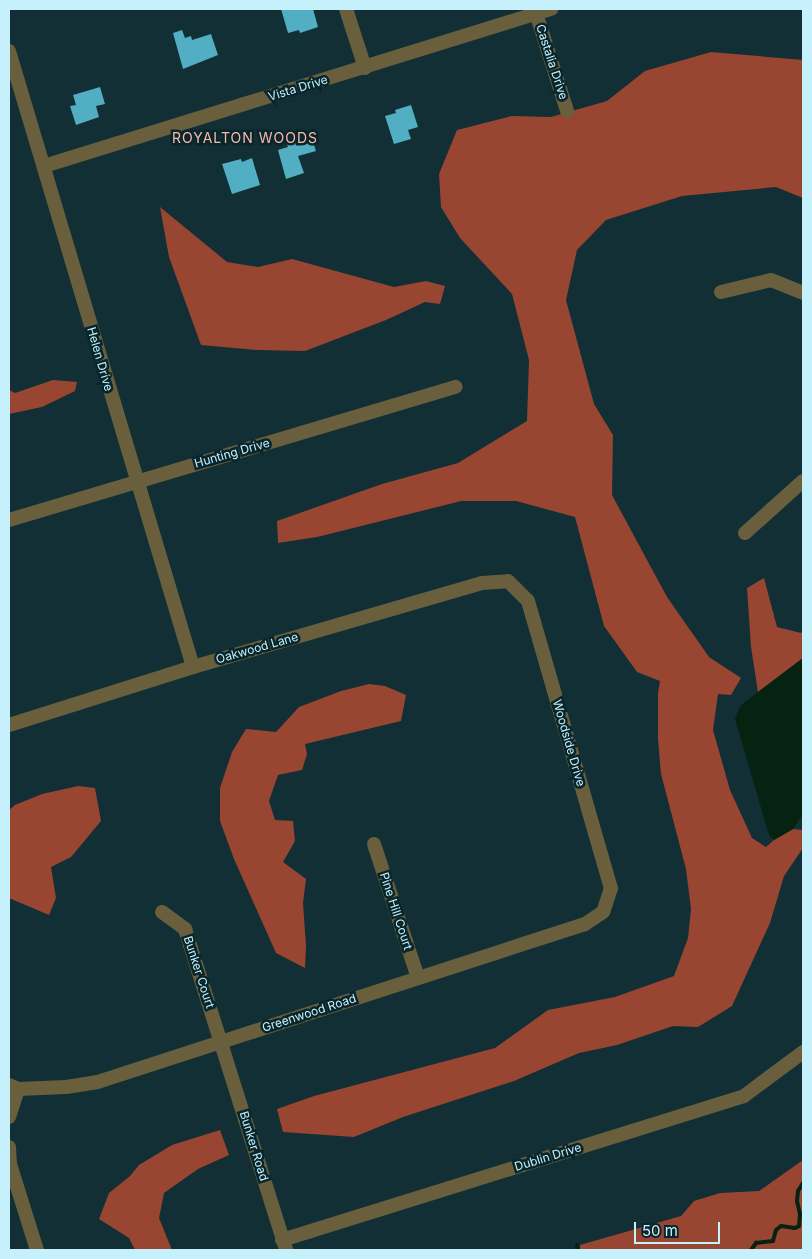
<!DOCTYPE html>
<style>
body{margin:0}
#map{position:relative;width:812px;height:1259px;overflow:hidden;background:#122f36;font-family:Inter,sans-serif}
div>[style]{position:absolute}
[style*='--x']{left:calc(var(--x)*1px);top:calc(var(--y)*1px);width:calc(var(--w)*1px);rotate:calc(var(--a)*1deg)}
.forest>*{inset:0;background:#984531}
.water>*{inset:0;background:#062312}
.stream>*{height:4px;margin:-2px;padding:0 2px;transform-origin:2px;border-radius:2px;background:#062312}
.building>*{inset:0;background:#52aec3}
.minor>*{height:14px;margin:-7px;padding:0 7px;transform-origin:7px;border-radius:7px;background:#695f3c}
span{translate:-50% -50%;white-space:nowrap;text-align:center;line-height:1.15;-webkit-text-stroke:5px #08252c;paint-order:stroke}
.street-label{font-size:12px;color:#c6f0fb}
.neighbourhood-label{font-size:14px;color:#fab9a8;letter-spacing:1px}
.frame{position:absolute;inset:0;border:10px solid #c6f0fb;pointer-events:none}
.scale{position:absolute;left:634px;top:1222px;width:86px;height:22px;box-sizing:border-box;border:2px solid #c6f0fb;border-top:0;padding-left:6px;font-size:15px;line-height:18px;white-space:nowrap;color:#c6f0fb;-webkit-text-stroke:4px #08252c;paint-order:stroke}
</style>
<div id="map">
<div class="forest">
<div style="clip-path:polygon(711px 52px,803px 60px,803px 198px,776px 187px,682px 196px,606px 220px,577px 250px,566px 300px,594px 404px,613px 435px,612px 495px,667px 597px,709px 657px,741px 678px,731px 695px,718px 694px,713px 730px,730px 790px,752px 838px,766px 847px,774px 840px,793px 829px,803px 830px,803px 848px,784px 876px,770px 923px,732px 1006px,698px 1027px,673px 1026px,617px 1045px,579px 1053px,514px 1081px,403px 1117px,354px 1137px,283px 1132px,277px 1109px,314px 1096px,495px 1048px,548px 1010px,615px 997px,674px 976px,688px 938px,691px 909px,686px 869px,661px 774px,658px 739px,658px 693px,660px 681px,637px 672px,604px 626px,575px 517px,516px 501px,461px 501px,317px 537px,278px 543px,277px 521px,382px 484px,458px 463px,527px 421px,529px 360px,512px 294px,460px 238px,441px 207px,439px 174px,457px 130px,512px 116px,551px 117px,607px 101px,645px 71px)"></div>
<div style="clip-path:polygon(160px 207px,227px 262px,258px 267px,292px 259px,394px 287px,426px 281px,445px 286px,440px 304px,425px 302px,386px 320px,305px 351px,257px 350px,201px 345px,169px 257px)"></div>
<div style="clip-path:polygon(53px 380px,77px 382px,75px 391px,42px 407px,9px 414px,9px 390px,15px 393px)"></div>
<div style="clip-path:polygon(764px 578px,777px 627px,801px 633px,803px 630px,803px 658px,758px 692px,751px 647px,747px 588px)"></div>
<div style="clip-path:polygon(369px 684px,385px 686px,406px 695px,401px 721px,305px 744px,307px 754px,302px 770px,278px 775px,269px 801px,275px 820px,293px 821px,295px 841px,283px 862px,306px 879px,303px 903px,306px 946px,305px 968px,276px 953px,234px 859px,220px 821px,220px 788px,232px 752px,246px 729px,276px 732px,299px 707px,341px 691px)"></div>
<div style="clip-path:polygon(78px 786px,95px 788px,101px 821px,71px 857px,51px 867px,56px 898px,49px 915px,9px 898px,9px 810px,15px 805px,42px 794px)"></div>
<div style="clip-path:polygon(220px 1130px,229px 1155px,198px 1169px,164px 1193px,159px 1218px,172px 1250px,135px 1250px,129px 1238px,99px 1219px,109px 1193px,130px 1176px,139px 1165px,172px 1145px)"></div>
<div style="clip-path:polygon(803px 1160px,803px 1250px,580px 1250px,580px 1245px,681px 1216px,694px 1201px,720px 1193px,759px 1191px)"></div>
</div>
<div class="water">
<div style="clip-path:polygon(803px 658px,803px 814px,793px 829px,774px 840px,769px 835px,735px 719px,741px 705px)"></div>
</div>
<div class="stream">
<div style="--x:577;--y:1245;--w:5;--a:79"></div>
<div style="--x:751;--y:1250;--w:9;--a:-54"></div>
<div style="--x:756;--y:1243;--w:17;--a:-7"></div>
<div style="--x:773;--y:1241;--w:11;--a:-75"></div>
<div style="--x:776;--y:1230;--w:6;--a:-39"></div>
<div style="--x:781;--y:1226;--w:14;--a:8"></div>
<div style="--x:795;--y:1228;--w:4;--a:-27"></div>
<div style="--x:799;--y:1226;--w:12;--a:-85"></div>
<div style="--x:800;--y:1214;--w:13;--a:-103"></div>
<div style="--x:797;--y:1201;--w:10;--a:-84"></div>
<div style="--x:798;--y:1191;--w:9;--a:-58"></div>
</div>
<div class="building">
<div style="clip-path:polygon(281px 9px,313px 9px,318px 27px,300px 33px,299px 30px,288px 33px)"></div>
<div style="clip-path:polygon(182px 30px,185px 38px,191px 36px,192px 40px,211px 34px,218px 55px,183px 69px,173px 33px)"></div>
<div style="clip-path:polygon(100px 87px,105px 104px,96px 106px,99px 117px,76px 125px,70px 106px,76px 105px,73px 95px)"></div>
<div style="clip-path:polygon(411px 105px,418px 127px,408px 130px,411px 139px,394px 144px,385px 116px,396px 113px,395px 110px)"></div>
<div style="clip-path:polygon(311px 136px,316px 151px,298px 156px,304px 173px,286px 179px,278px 150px,288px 147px,287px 144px)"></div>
<div style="clip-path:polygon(252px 158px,260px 185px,232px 194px,222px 164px,241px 159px,242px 162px)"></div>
</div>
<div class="minor">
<div style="--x:346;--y:9;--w:62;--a:72.1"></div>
<div style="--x:536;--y:13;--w:103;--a:72.4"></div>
<div style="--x:9;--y:51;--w:643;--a:73.37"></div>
<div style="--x:44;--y:166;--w:531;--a:-17.21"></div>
<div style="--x:721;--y:292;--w:51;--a:-13.5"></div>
<div style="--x:771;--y:280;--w:35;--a:22"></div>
<div style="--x:9;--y:520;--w:466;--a:-16.6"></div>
<div style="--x:745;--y:533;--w:78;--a:-41.9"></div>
<div style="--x:9;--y:725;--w:193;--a:-17.5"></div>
<div style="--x:193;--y:667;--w:301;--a:-16.2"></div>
<div style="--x:482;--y:583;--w:26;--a:-4"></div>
<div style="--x:508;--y:581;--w:28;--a:45"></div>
<div style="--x:528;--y:601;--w:299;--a:73.9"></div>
<div style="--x:611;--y:888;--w:25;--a:108"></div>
<div style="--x:603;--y:912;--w:22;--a:146"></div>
<div style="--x:585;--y:924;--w:512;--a:162.03"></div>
<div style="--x:98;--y:1082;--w:32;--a:171"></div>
<div style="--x:66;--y:1087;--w:48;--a:177.6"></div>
<div style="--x:18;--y:1089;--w:10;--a:-156"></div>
<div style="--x:374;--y:844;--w:141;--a:71.8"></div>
<div style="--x:162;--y:912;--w:29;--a:36"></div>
<div style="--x:185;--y:929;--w:337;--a:72.5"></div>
<div style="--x:9;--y:1117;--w:29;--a:-72"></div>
<div style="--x:9;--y:1147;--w:17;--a:87"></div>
<div style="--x:10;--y:1164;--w:90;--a:72.6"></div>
<div style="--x:282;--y:1240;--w:484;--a:-17.3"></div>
<div style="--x:744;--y:1096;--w:74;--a:-36.7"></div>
</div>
<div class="street-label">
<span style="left:552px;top:62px;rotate:72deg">Castalia Drive</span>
<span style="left:298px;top:88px;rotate:-17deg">Vista Drive</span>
<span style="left:100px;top:359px;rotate:74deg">Helen Drive</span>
<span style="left:232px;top:453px;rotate:-16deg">Hunting Drive</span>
<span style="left:257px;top:648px;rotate:-16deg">Oakwood Lane</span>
<span style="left:569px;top:743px;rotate:74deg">Woodside Drive</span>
<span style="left:396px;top:911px;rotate:72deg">Pine Hill Court</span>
<span style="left:199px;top:972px;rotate:72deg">Bunker Court</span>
<span style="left:309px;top:1013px;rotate:-18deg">Greenwood Road</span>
<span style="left:254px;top:1146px;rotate:73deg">Bunker Road</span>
<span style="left:548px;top:1157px;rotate:-17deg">Dublin Drive</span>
</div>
<div class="neighbourhood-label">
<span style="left:245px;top:138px">ROYALTON WOODS</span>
</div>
<div class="frame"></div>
<div class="scale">50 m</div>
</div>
